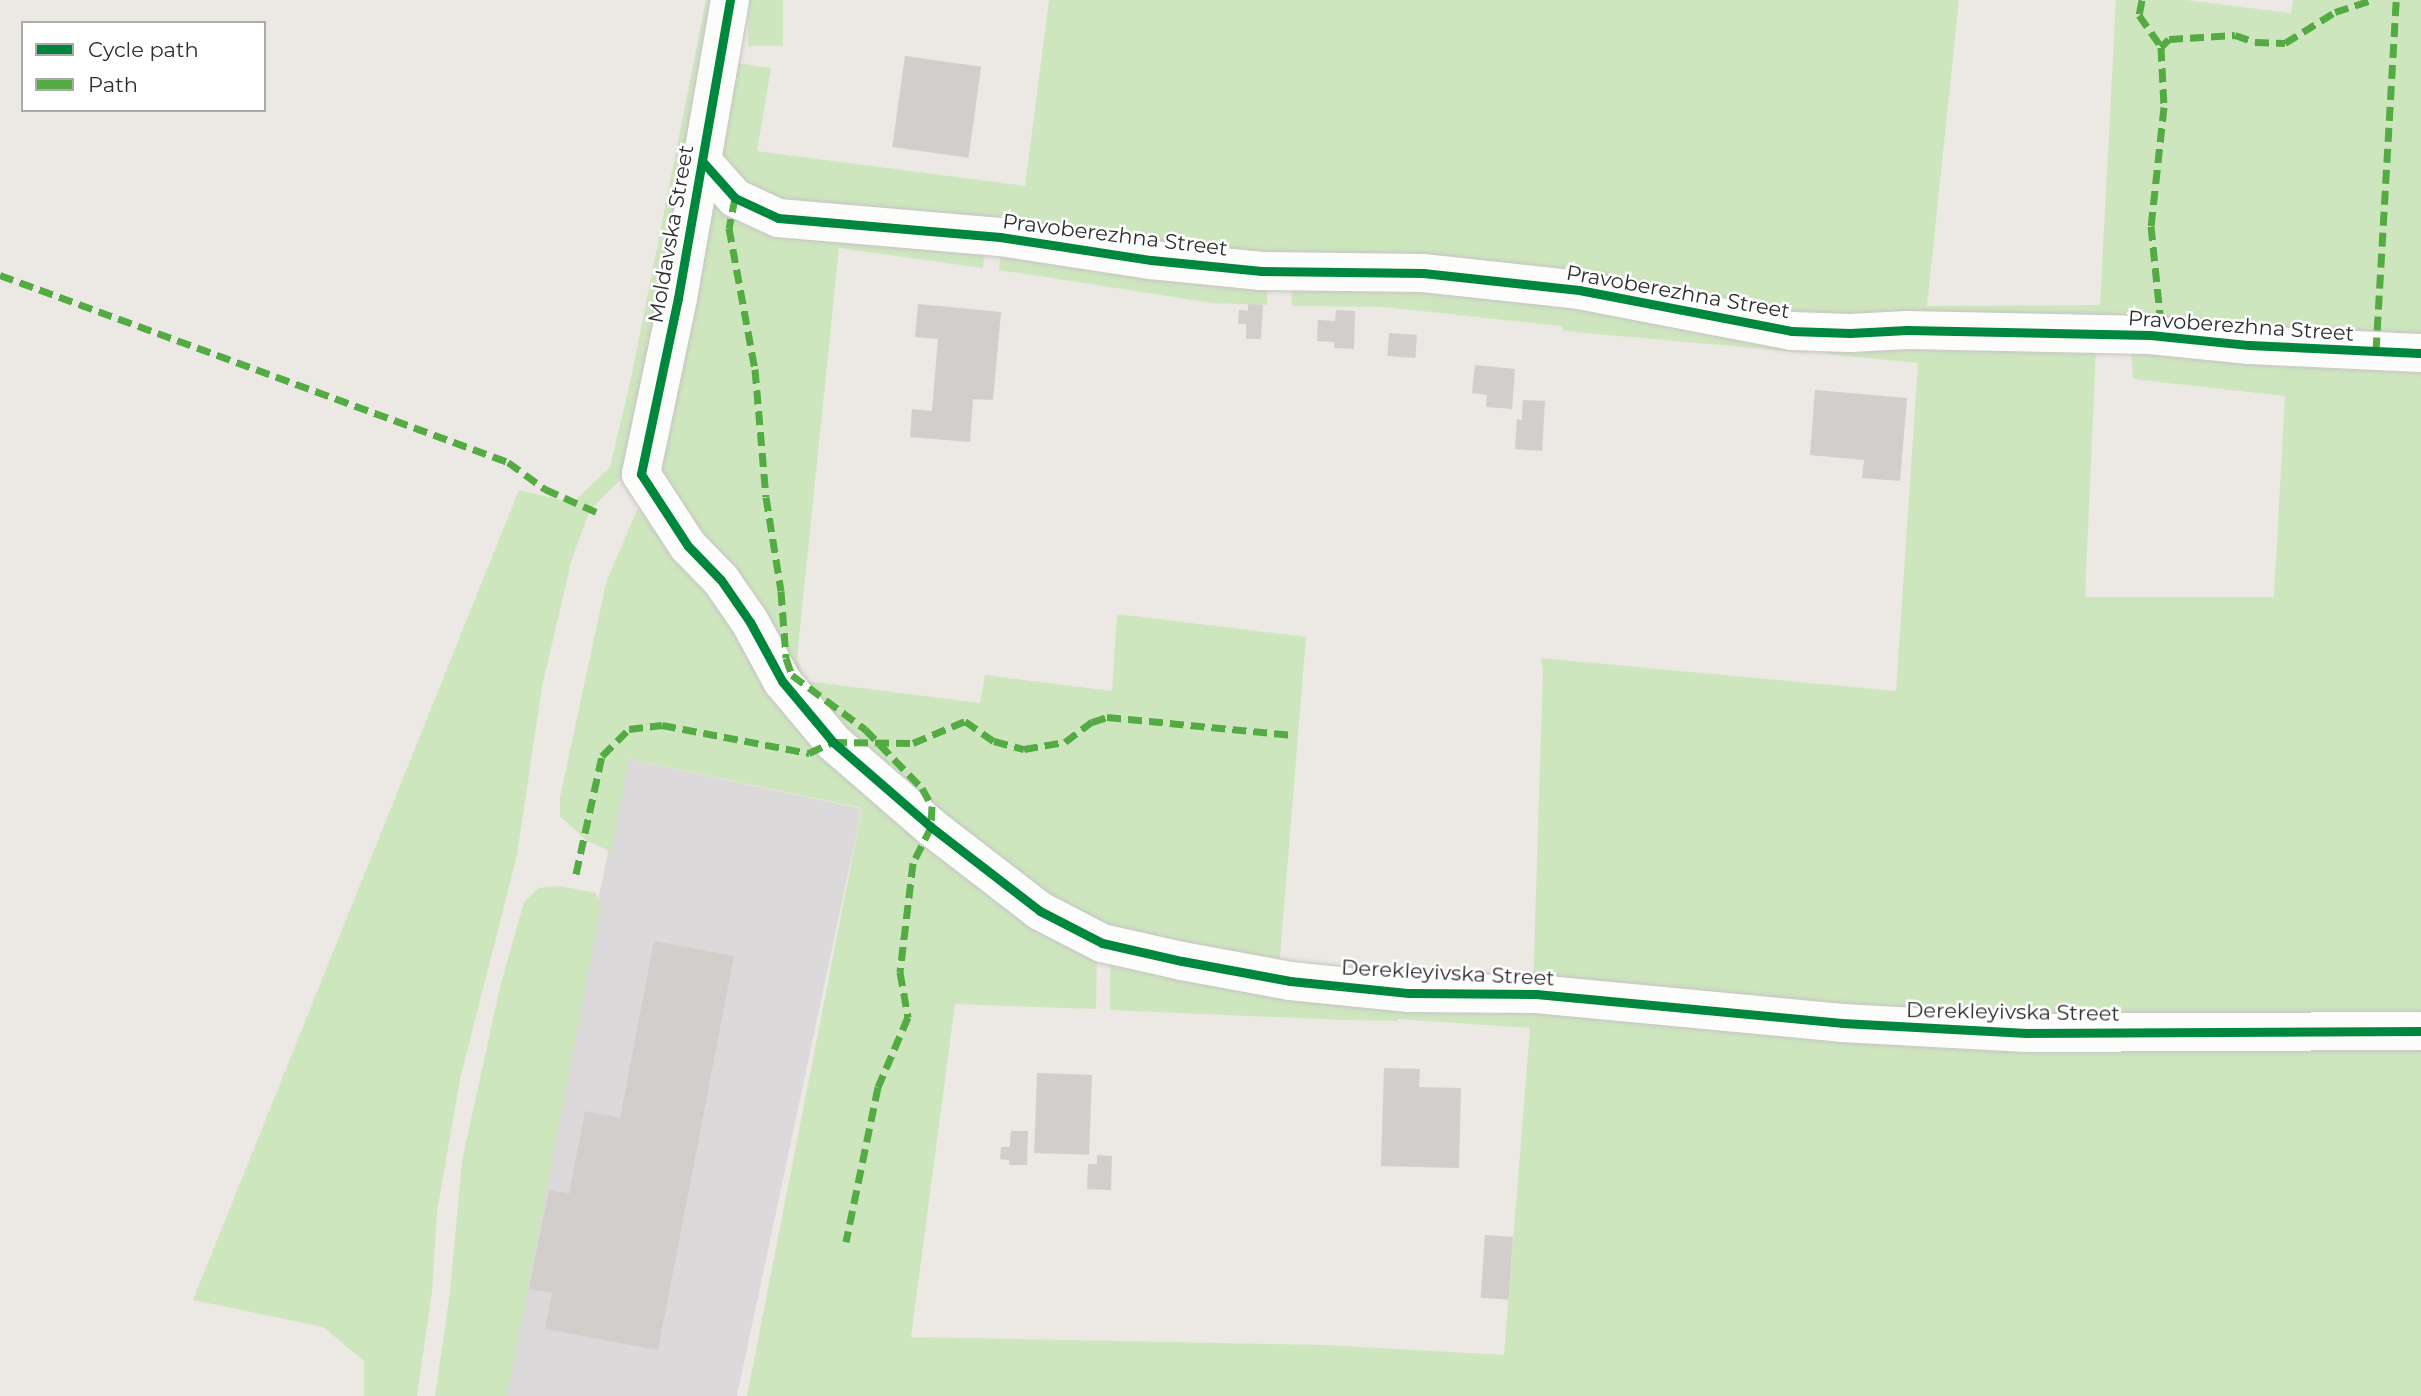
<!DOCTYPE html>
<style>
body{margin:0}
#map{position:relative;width:2421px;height:1396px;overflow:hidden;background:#ece8e4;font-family:Montserrat,sans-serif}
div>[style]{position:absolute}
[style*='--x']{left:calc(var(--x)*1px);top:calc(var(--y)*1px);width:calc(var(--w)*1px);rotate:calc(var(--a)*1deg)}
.industrial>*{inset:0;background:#dcd9db;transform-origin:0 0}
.green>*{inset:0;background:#cee6be;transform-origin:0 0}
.building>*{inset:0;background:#d1cecb;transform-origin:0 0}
.roads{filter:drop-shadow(0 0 2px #c5c4c5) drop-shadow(0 0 2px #c5c4c5)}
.minor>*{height:38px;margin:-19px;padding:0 19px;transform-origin:19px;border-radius:19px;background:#fcfcfb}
.quiet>*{height:7px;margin-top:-3.5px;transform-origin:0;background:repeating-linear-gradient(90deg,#54ab44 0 14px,transparent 0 21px)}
.cycleway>*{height:9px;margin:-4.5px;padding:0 4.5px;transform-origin:4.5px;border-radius:4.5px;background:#00873e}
span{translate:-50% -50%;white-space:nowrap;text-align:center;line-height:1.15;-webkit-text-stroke:5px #fff;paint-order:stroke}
.street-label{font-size:21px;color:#2e2e2e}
.legend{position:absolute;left:21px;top:21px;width:245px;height:91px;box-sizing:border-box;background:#fff;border:2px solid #ababab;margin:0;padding:9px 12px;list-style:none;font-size:21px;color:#2e2e2e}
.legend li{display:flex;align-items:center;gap:14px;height:35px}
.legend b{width:35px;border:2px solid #ababab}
</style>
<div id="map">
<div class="industrial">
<div style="left:628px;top:759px;width:239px;height:648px;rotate:12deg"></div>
</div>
<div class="green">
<div style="clip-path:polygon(706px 0,717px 0,624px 476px,590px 510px,572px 558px,542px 687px,517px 855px,460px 1079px,437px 1212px,432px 1292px,417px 1396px,364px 1396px,364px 1361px,323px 1327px,193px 1300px,519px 490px,573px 503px,610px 467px,632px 374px)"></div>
<div style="left:748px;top:0;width:35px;height:46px"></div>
<div style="clip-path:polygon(1049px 0,1959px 0,1927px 306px,2100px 305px,2116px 0,2186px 0,2291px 13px,2293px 0,2421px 0,2421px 344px,1820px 324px,1337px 262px,760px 203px,718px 161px,736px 63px,771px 68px,757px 151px,1025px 186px)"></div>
<div style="clip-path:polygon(712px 188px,985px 246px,983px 268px,839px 248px,797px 658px,806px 681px,980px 703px,985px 675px,1112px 691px,1117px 614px,1306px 637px,1279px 969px,1223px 960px,1044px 906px,796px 687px,657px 463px)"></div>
<div style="clip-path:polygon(1001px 247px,1267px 275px,1267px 305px,1213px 303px,999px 270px)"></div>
<div style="clip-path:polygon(1291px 276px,1373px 278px,1804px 337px,1808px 353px,1564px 331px,1561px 326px,1384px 307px,1292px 306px)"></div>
<div style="clip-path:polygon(evenodd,1828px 339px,2421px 361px,2421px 1025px,2186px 1025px,1533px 987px,1543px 670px,1541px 658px,1896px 691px,1918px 363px,1827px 354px,1828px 339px,2096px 349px,2131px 352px,2133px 379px,2285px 396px,2274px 597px,2085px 597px,2096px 349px)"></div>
<div style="clip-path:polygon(653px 505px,771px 678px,1097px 950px,1096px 1009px,955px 1004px,911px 1337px,1324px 1345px,1504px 1355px,1530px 1028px,1398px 1019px,1397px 1021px,1344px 1020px,1110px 1010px,1110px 952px,1280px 990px,2421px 1035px,2421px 1396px,747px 1396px,862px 808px,629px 759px,611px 852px,586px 840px,560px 816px,560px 797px,606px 583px,637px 510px)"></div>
<div style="clip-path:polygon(559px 886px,596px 893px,601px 906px,507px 1396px,435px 1396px,450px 1292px,462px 1161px,500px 987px,524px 902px,539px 888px)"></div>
</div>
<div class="building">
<div style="left:905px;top:56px;width:77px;height:92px;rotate:8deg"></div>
<div style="clip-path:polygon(918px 304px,1001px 312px,993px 400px,973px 399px,970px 442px,910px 437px,912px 409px,932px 411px,938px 339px,915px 337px)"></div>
<div style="clip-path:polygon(1248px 304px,1263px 305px,1261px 339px,1246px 339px,1246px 324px,1238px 324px,1239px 310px,1248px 311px)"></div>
<div style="clip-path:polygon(1336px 310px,1355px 311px,1354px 349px,1334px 348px,1334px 342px,1317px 341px,1318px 320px,1335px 321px)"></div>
<div style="left:1389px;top:333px;width:28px;height:23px;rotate:4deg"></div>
<div style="clip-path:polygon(1475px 365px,1515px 369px,1512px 409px,1486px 407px,1487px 395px,1472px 393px)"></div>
<div style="clip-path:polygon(1815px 390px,1907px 398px,1900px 481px,1862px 478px,1864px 460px,1810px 455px)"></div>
<div style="clip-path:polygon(1523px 400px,1545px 401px,1542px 451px,1515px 449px,1517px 419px,1522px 420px)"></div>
<div style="clip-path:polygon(654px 941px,734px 956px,658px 1350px,545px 1329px,552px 1293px,529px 1289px,549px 1190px,569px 1194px,585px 1111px,620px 1118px)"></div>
<div style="clip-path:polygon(1384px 1068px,1420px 1069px,1419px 1087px,1461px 1088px,1459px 1168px,1381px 1166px)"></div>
<div style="left:1037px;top:1073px;width:55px;height:80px;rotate:2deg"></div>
<div style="clip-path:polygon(1011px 1131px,1028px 1131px,1027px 1165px,1009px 1165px,1009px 1160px,1000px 1159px,1001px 1147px,1010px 1147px)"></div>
<div style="clip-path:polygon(1097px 1155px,1112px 1156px,1111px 1190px,1087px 1189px,1088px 1164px,1097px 1164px)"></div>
<div style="left:1485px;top:1235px;width:28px;height:63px;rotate:4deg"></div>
</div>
<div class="roads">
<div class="minor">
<div style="--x:730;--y:0;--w:303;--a:99.9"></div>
<div style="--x:678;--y:298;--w:180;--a:101.9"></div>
<div style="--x:641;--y:474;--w:86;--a:56.9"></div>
<div style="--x:688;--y:546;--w:47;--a:45.9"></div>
<div style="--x:721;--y:580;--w:51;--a:55.4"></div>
<div style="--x:750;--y:622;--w:67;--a:61.5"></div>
<div style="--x:782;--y:681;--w:80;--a:50.1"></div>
<div style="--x:833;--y:742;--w:130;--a:40.9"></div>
<div style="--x:931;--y:827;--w:138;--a:37.6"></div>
<div style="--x:1040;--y:911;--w:70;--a:27.3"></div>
<div style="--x:1102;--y:943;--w:82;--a:12.7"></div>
<div style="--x:1182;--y:961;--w:110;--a:10.5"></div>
<div style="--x:1290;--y:981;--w:120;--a:5.8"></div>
<div style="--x:1409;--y:993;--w:127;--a:0.5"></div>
<div style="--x:1536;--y:994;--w:307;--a:5.4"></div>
<div style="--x:1842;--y:1023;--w:185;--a:3.1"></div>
<div style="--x:2027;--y:1033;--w:394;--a:-0.3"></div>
<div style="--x:702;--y:161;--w:50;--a:48.3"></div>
<div style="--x:735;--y:198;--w:47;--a:24.9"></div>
<div style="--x:778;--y:218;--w:223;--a:4.9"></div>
<div style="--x:1000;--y:237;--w:153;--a:8.7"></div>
<div style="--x:1151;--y:260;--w:111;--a:5.7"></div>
<div style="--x:1261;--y:271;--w:162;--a:0.7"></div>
<div style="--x:1423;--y:273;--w:157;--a:6.2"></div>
<div style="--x:1579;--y:290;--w:216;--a:10.9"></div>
<div style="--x:1791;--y:331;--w:59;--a:1.9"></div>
<div style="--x:1850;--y:333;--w:57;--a:-3"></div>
<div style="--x:1907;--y:330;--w:243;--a:1.2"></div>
<div style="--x:2150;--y:335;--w:100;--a:5.8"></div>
<div style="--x:2249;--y:345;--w:172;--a:2.7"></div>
</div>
</div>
<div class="quiet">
<div style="--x:2142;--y:0;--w:15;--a:101"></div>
<div style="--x:2139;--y:15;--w:39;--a:55"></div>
<div style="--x:2161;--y:47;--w:60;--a:87.1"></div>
<div style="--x:2164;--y:107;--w:120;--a:96.2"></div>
<div style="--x:2151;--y:226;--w:88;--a:84.2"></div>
<div style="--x:2160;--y:314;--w:23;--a:115"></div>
<div style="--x:2161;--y:47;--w:11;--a:-45"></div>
<div style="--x:2169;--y:39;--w:66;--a:-3.5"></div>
<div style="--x:2235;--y:35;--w:21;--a:19"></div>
<div style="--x:2255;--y:42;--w:30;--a:2"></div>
<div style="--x:2285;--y:43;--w:59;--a:-31.8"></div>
<div style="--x:2335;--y:12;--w:38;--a:-18"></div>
<div style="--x:735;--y:198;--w:31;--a:101"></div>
<div style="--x:729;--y:228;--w:143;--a:79.6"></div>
<div style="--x:755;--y:369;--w:128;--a:85.1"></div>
<div style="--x:766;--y:497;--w:95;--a:80.9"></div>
<div style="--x:781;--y:591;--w:67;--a:85.7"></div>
<div style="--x:786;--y:658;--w:18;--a:71"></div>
<div style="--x:792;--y:675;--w:91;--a:36.5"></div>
<div style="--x:865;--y:729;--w:82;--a:46"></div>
<div style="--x:922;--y:788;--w:21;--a:61"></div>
<div style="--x:932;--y:806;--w:21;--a:93"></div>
<div style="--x:931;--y:827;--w:40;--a:116.6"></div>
<div style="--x:913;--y:863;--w:110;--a:96.8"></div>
<div style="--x:900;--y:972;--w:46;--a:79.9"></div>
<div style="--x:908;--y:1017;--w:76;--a:113.2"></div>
<div style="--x:878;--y:1087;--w:158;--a:101.7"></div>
<div style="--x:0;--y:275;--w:541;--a:20.21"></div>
<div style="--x:508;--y:462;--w:46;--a:36.1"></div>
<div style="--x:545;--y:489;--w:61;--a:24.1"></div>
<div style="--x:2376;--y:351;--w:352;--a:-86.7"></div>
<div style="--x:576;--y:874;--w:121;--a:-77.6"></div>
<div style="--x:602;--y:756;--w:38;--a:-45"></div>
<div style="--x:629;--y:729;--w:33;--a:-7"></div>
<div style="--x:662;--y:725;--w:150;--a:10.8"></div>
<div style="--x:809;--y:753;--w:26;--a:-25"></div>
<div style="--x:833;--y:742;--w:80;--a:0.7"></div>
<div style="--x:913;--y:743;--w:56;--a:-22.9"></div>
<div style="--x:965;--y:721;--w:35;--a:35"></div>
<div style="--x:994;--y:741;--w:31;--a:15"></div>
<div style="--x:1024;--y:749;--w:42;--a:-9.7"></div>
<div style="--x:1065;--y:742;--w:34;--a:-37"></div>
<div style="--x:1092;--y:722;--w:16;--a:-18"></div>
<div style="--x:1107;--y:717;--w:187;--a:5.5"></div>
</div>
<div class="cycleway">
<div style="--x:730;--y:0;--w:303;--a:99.9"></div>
<div style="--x:678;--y:298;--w:180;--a:101.9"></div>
<div style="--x:641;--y:474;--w:86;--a:56.9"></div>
<div style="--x:688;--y:546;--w:47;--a:45.9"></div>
<div style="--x:721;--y:580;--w:51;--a:55.4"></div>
<div style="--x:750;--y:622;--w:67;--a:61.5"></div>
<div style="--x:782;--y:681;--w:80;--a:50.1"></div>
<div style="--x:833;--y:742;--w:130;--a:40.9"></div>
<div style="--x:931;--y:827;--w:138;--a:37.6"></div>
<div style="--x:1040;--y:911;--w:70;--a:27.3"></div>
<div style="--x:1102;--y:943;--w:82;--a:12.7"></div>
<div style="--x:1182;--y:961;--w:110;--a:10.5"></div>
<div style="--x:1290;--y:981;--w:120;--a:5.8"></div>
<div style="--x:1409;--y:993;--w:127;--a:0.5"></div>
<div style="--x:1536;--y:994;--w:307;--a:5.4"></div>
<div style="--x:1842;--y:1023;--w:185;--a:3.1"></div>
<div style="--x:2027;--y:1033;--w:394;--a:-0.3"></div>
<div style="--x:702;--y:161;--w:50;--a:48.3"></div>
<div style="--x:735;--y:198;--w:47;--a:24.9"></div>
<div style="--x:778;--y:218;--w:223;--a:4.9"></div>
<div style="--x:1000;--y:237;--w:153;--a:8.7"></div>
<div style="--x:1151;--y:260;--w:111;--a:5.7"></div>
<div style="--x:1261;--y:271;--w:162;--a:0.7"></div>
<div style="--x:1423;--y:273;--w:157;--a:6.2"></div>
<div style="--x:1579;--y:290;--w:216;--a:10.9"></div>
<div style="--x:1791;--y:331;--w:59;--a:1.9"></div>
<div style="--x:1850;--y:333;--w:57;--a:-3"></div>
<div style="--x:1907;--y:330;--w:243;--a:1.2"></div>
<div style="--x:2150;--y:335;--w:100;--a:5.8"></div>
<div style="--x:2249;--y:345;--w:172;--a:2.7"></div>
</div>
<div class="street-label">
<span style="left:671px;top:234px;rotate:-80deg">Moldavska Street</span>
<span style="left:1115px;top:235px;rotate:7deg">Pravoberezhna Street</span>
<span style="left:1678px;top:292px;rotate:10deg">Pravoberezhna Street</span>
<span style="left:2241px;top:326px;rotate:4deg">Pravoberezhna Street</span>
<span style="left:1448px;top:973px;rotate:3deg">Derekleyivska Street</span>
<span style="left:2013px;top:1012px;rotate:1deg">Derekleyivska Street</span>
</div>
<ul class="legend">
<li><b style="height:9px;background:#00873e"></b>Cycle path</li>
<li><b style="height:9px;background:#54ab44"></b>Path</li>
</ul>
</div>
